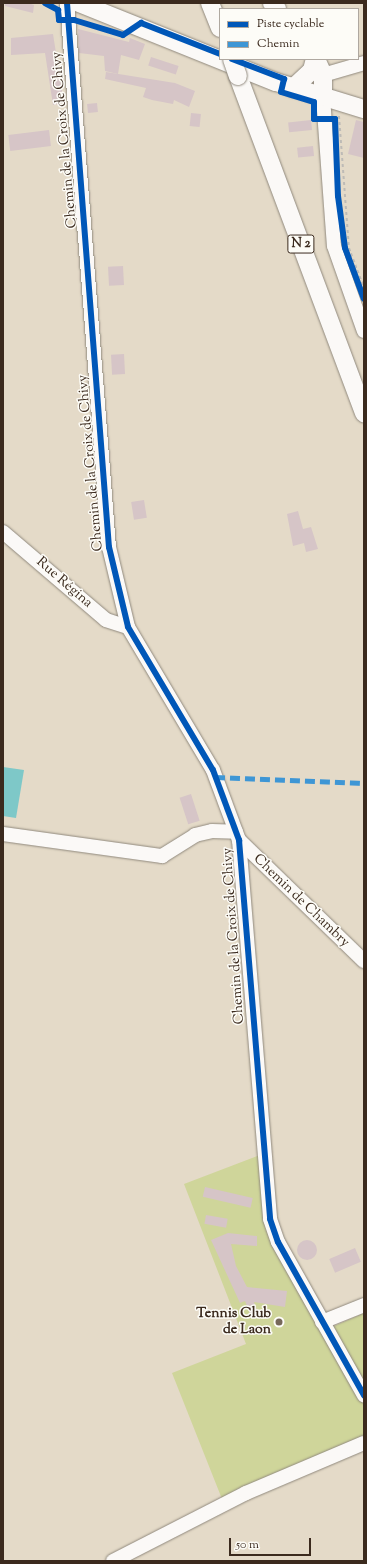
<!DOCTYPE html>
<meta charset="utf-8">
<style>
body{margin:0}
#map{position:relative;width:367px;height:1564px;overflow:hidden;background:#e4dac8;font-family:"Sorts Mill Goudy",serif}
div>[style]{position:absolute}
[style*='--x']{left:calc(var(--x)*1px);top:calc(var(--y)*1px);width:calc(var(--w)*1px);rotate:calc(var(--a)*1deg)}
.green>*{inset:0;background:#cfd59a}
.water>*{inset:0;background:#7ec8c8}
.building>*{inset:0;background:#d6c5c7;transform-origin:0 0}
.round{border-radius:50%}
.path>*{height:2px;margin-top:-1px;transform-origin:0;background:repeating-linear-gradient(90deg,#bebbb6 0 3px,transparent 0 6px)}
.roads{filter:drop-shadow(0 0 1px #90897d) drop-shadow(0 0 1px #90897d)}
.minor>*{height:14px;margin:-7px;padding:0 7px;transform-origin:7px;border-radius:7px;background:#fbf9f7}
.major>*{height:18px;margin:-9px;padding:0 9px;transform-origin:9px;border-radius:9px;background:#fbf9f7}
.bridges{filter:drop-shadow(0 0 1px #90897d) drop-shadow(0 0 1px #90897d)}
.major-bridge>*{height:18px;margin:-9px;padding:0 9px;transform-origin:9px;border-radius:9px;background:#fbf9f7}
.quiet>*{height:5px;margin-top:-2.5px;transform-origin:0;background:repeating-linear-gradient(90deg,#3e96d5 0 10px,transparent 0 15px)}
.cycleway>*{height:6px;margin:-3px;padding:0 3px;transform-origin:3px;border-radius:3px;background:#0057b8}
.dots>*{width:11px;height:11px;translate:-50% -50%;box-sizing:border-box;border:2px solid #fdfcf7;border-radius:50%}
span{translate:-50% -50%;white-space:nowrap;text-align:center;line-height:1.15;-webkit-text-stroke:3px #fdfcf7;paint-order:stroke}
.shield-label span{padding:1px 3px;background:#fdfcf7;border:1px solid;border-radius:3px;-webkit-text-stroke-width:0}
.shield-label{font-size:13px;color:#3b2a1e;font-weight:700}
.street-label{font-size:14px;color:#3b2a1e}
.poi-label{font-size:14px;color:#3b2a1e;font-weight:700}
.right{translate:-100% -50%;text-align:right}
.frame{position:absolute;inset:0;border:4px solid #3b2a1e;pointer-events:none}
.legend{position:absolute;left:219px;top:8px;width:140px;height:52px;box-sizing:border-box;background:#fdfcf7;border:1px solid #afa8a0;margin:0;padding:5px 7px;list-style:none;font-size:12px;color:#3b2a1e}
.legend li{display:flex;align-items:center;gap:8px;height:20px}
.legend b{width:20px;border:1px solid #afa8a0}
.scale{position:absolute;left:229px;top:1538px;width:82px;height:18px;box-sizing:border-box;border:2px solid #3b2a1e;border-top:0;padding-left:5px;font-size:12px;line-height:14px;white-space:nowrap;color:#3b2a1e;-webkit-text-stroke:3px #fdfcf7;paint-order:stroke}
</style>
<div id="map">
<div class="green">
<div style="clip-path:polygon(260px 1155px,268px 1228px,325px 1330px,364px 1313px,364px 1438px,222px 1499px,172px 1373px,246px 1344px,184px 1184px)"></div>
</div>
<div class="water">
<div style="clip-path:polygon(3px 767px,24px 770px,16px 818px,3px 816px)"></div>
</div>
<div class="building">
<div style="clip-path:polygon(5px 3px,28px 3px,34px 5px,33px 13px,5px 6px)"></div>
<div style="clip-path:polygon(78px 29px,129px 42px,130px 38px,145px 44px,139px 60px,121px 55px,118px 74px,105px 71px,104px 56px,79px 53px)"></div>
<div style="clip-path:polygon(53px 34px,64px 103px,53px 105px,45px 53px,11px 55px,11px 38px)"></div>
<div style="left:151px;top:57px;width:29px;height:9px;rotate:18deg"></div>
<div style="clip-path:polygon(106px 72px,175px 83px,195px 91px,189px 107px,174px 100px,173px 104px,152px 100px,143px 97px,146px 88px,105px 79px)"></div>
<div style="left:97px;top:103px;width:9px;height:10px;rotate:84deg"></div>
<div style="left:191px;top:113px;width:10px;height:13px;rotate:6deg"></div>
<div style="left:311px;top:120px;width:10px;height:23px;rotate:84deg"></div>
<div style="clip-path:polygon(356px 120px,364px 122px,364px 158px,348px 154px)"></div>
<div style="left:49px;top:130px;width:16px;height:41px;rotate:83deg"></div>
<div style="left:313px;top:146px;width:10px;height:16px;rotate:84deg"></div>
<div style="left:123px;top:266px;width:19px;height:15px;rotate:87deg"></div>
<div style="left:124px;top:354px;width:20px;height:13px;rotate:87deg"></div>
<div style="left:144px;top:500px;width:18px;height:13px;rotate:81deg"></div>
<div style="clip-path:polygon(298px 511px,303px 529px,311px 527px,318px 549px,306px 552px,304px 543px,293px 546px,287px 514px)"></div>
<div style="left:191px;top:794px;width:28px;height:12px;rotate:72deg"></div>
<div style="left:205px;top:1187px;width:49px;height:10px;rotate:13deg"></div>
<div style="left:206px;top:1215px;width:22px;height:9px;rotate:10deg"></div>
<div style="clip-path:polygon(228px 1233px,257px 1236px,257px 1246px,231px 1244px,236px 1266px,247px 1287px,287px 1291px,285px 1307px,254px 1302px,258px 1313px,251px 1316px,245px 1301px,240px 1303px,211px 1240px)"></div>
<div class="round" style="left:297px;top:1240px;width:20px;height:20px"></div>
<div style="left:355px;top:1248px;width:15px;height:28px;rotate:67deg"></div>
</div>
<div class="path">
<div style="--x:339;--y:116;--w:132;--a:85.7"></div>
<div style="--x:349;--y:248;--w:43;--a:69.4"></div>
</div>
<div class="roads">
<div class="minor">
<div style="--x:67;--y:3;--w:546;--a:85.59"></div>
<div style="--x:109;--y:547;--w:82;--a:76.6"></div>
<div style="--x:128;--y:627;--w:166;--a:59.3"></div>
<div style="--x:213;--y:770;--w:75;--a:69.6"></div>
<div style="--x:239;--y:840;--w:380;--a:85.3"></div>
<div style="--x:270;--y:1219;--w:24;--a:71"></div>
<div style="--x:278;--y:1242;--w:176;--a:60.7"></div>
<div style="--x:323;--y:75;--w:43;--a:-16.3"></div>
<div style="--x:323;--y:97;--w:149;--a:85.8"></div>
<div style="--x:334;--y:246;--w:90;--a:70.6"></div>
<div style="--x:3;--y:532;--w:135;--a:40.5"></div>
<div style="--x:106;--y:620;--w:23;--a:18"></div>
<div style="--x:3;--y:834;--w:161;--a:7.9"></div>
<div style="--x:162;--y:856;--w:39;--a:-32"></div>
<div style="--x:195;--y:835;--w:17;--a:-13"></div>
<div style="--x:212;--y:831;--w:24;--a:2"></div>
<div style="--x:239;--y:840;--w:174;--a:44.1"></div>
<div style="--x:322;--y:1322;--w:45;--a:-22"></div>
<div style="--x:113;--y:1561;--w:149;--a:-27.1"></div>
<div style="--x:246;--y:1493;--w:128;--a:-23"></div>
</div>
<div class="major">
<div style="--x:79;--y:3;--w:212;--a:21.9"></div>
<div style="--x:276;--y:82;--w:92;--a:17.1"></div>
<div style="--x:210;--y:3;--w:27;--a:68"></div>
<div style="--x:272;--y:3;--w:8;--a:50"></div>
<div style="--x:316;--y:59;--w:17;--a:66"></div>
<div style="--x:323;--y:75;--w:22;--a:90"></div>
<div style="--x:238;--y:76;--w:360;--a:69.5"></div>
<div style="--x:293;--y:88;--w:26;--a:-43"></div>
<div style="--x:312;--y:70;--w:11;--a:-75"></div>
</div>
</div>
<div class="bridges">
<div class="major-bridge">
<div style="--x:232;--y:59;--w:18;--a:71"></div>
</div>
</div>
<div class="quiet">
<div style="--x:215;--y:777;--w:149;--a:2.3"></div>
</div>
<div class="cycleway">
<div style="--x:45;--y:3;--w:15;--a:28"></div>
<div style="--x:58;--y:10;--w:10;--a:84"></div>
<div style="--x:59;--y:20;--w:15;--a:0"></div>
<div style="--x:74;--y:20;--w:51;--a:17"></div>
<div style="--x:123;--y:35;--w:22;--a:-34"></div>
<div style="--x:141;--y:23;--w:85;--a:21.4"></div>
<div style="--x:67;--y:3;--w:546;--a:85.59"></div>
<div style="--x:109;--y:547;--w:82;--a:76.6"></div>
<div style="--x:128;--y:627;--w:166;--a:59.3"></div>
<div style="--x:213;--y:770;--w:75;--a:69.6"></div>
<div style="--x:239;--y:840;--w:380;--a:85.3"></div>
<div style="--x:270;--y:1219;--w:24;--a:71"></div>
<div style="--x:278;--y:1242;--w:176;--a:60.7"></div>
<div style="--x:232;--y:59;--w:56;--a:21"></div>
<div style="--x:284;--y:79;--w:13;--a:103"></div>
<div style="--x:281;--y:92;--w:34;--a:17"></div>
<div style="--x:314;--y:102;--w:17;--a:90"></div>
<div style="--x:314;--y:119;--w:21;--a:0"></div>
<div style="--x:335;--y:119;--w:77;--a:87.8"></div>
<div style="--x:338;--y:196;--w:52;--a:82.3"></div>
<div style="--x:345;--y:248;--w:54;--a:69.6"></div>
</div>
<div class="dots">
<div style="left:279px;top:1322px;background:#76685a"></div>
</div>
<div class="shield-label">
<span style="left:301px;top:244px">N 2</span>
</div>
<div class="street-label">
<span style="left:65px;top:140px;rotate:-95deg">Chemin de la Croix de Chivy</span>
<span style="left:91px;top:463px;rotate:-95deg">Chemin de la Croix de Chivy</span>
<span style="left:64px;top:583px;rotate:41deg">Rue Régina</span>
<span style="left:301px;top:901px;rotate:44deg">Chemin de Chambry</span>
<span style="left:234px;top:936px;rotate:-94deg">Chemin de la Croix de Chivy</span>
</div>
<div class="poi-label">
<span class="right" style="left:271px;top:1322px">Tennis Club<br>de Laon</span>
</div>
<div class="frame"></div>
<ul class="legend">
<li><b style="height:5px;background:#0057b8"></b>Piste cyclable</li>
<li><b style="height:5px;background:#3e96d5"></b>Chemin</li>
</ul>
<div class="scale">50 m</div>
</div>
